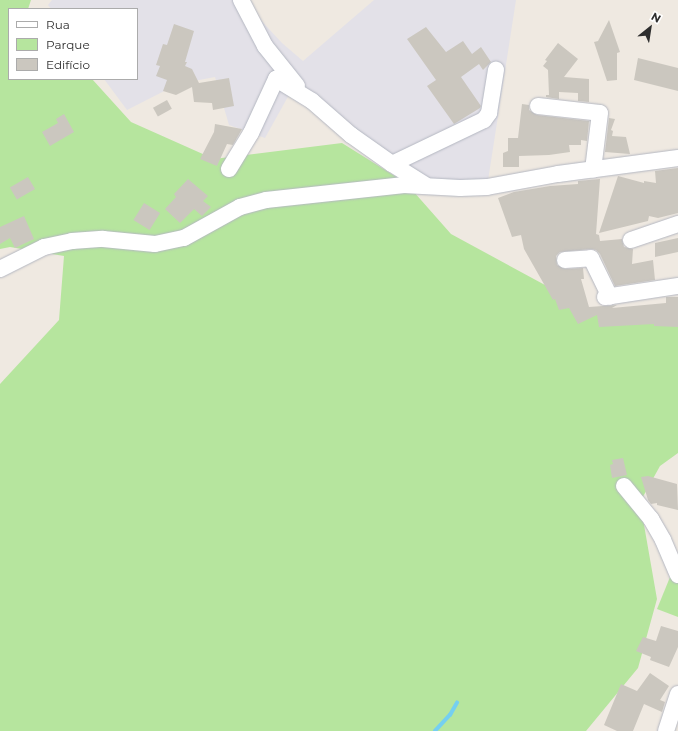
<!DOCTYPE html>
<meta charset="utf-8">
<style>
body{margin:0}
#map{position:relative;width:678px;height:731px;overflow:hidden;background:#efe9e1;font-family:Montserrat,sans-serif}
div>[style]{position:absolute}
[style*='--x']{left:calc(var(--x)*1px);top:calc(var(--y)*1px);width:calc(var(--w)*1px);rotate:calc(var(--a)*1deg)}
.industrial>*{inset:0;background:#e3e1e8}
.green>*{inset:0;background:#b6e59e}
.stream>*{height:3.5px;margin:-1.75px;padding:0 1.75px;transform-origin:1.75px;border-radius:1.75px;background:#75cff0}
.building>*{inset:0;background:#cbc7bf;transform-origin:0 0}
.roads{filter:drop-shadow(0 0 1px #b4b7c1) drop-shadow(0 0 1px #b4b7c1)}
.minor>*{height:16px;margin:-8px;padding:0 8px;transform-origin:8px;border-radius:8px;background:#fff}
span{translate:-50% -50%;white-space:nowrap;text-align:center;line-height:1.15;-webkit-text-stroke:3px #fff;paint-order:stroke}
.legend{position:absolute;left:8px;top:8px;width:130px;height:72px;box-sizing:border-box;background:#fff;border:1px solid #ababab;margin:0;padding:5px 7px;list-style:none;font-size:12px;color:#2e2e2e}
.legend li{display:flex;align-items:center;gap:8px;height:20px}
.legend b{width:20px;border:1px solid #ababab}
.north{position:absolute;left:630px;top:8px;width:40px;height:40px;-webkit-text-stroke:3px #fff;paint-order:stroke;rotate:30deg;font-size:11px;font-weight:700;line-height:16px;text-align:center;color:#2e2e2e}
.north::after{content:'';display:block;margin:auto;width:14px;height:18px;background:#2e2e2e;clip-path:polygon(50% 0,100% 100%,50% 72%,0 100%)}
</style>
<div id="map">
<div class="industrial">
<div style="clip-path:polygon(52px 0,242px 0,282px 43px,303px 61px,374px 0,516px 0,487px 187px,427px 186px,295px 84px,265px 138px,229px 125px,215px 77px,178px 84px,127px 110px,104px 79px,137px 79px,137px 9px,51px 9px,48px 5px)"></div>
</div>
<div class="green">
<div style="clip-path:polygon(0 0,31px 0,28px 9px,9px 9px,9px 79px,92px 79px,131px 122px,214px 159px,342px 143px,406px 183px,451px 234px,593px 311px,678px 320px,678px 453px,660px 466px,640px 502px,657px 599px,638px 668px,586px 731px,0 731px,0 384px,59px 320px,64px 256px,10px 247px,0 249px)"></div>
<div style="clip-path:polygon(677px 560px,678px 560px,678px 617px,657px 609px)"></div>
</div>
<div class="stream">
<div style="--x:435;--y:731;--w:22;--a:-47"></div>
<div style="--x:450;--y:715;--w:14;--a:-60"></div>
</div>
<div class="building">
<div style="clip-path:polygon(609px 20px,620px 52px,617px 53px,617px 80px,607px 81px,594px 42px,598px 41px)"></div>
<div style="clip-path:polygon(174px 24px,194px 31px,185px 62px,187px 62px,185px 66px,192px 69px,199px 83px,229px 78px,234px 106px,213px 110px,212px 103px,194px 102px,192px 87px,176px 95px,163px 91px,167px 80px,156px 76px,160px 66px,156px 65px,163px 44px,167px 45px)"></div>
<div style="clip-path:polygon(426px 27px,446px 52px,463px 41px,472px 54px,481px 47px,491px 62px,483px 70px,479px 64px,461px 77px,481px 106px,480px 108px,454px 124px,427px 86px,436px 80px,407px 39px)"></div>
<div style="clip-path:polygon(558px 43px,578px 59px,564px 77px,589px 79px,589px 102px,578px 101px,578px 93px,559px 92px,559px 99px,546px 97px,546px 95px,549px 95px,548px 70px,543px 66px,547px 61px,545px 60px)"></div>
<div style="clip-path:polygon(638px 58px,678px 68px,678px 91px,634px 80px)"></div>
<div style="left:167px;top:100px;width:10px;height:16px;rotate:61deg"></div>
<div style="clip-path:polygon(522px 104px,529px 105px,529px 110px,537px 115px,589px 121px,587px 141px,581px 140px,581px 145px,569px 145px,570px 152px,549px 155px,519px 156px,519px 167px,503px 167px,503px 153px,508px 151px,508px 138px,518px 138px)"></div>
<div style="clip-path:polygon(64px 114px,74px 132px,50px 146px,42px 132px,58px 123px,56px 119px)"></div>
<div style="clip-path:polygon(609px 118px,615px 119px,611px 130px,613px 131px,612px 136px,626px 137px,630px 154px,605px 152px)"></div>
<div style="clip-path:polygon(215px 124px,242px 129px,233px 145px,227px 144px,217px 166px,200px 159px,214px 132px)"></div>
<div style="clip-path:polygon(678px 168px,678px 213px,658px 218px,649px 216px,648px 221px,599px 233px,618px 176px,644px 183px,644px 181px,656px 183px,655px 171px)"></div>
<div style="left:28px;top:177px;width:14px;height:21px;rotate:60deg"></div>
<div style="clip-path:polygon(188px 179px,208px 196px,203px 201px,211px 207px,202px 216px,194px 209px,180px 223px,165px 209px,176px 197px,174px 194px)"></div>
<div style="clip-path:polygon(600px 179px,596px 234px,599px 235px,600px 241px,622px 239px,624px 247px,633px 249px,632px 264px,653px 260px,655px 280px,615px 286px,600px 254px,596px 250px,591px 249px,560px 252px,556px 256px,557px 265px,565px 269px,583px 268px,584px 279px,581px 279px,589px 307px,617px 305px,612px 308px,666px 303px,666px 297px,678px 297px,678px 327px,654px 326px,654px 324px,599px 327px,597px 315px,578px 324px,569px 308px,559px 310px,555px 299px,553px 300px,524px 249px,521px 235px,512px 237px,498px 198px,514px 192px,550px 186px,578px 184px,578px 181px)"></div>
<div style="left:144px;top:203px;width:19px;height:20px;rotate:32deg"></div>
<div style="clip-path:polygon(24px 216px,34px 239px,15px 248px,10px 238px,0 244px,0 227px)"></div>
<div style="clip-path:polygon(678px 238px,678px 252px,655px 257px,655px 243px)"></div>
<div style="clip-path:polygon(623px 458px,627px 475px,612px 478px,610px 465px,613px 464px,612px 460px)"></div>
<div style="clip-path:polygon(648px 476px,677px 484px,678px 510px,657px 505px,657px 503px,651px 504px,648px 500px,641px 477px)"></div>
<div style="clip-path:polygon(661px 626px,678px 631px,678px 647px,669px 667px,650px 660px,651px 657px,636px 651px,643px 637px,656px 641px)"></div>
<div style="clip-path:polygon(650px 673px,669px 686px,660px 700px,665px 702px,662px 712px,644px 704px,633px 731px,617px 731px,604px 725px,621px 684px,637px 691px)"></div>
</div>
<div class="roads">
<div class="minor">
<div style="--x:241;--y:0;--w:52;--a:62.4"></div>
<div style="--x:265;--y:46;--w:51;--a:51.3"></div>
<div style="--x:538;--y:106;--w:62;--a:6.4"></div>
<div style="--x:600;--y:113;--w:57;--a:97"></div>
<div style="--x:392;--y:164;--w:102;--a:-25.6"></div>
<div style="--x:484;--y:120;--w:9;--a:-54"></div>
<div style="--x:489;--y:113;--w:44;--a:-80.8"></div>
<div style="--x:229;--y:169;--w:42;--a:-58.6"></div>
<div style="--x:251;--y:133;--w:60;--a:-65.2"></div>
<div style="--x:276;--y:79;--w:42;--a:31.4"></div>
<div style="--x:312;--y:101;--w:52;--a:41.1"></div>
<div style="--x:351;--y:135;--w:50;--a:35.3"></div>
<div style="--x:392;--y:164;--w:39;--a:32"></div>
<div style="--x:631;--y:240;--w:50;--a:-18.8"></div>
<div style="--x:565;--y:260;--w:26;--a:-4"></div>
<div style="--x:591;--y:258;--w:43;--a:64"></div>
<div style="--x:0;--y:269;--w:49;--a:-26.6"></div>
<div style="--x:44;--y:247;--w:29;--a:-12"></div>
<div style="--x:72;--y:241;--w:31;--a:-4"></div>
<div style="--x:103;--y:239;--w:52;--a:5.5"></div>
<div style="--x:155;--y:244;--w:30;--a:-12"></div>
<div style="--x:184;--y:238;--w:64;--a:-29"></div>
<div style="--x:240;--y:207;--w:27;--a:-15"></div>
<div style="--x:266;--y:200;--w:139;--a:-6.2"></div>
<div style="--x:404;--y:185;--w:56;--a:3.1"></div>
<div style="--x:460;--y:188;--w:27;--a:-2"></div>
<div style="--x:487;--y:187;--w:72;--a:-10.4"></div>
<div style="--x:558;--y:174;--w:121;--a:-7.6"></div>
<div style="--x:605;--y:297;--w:74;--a:-8.6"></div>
<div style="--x:624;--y:486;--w:43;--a:50.7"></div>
<div style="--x:651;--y:519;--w:24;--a:60"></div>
<div style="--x:663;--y:540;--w:38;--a:67"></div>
<div style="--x:666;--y:731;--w:39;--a:-72"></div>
</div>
</div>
<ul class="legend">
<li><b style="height:5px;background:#fff"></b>Rua</li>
<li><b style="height:11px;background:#b6e59e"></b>Parque</li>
<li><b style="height:11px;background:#cbc7bf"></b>Edifício</li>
</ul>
<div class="north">N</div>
</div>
